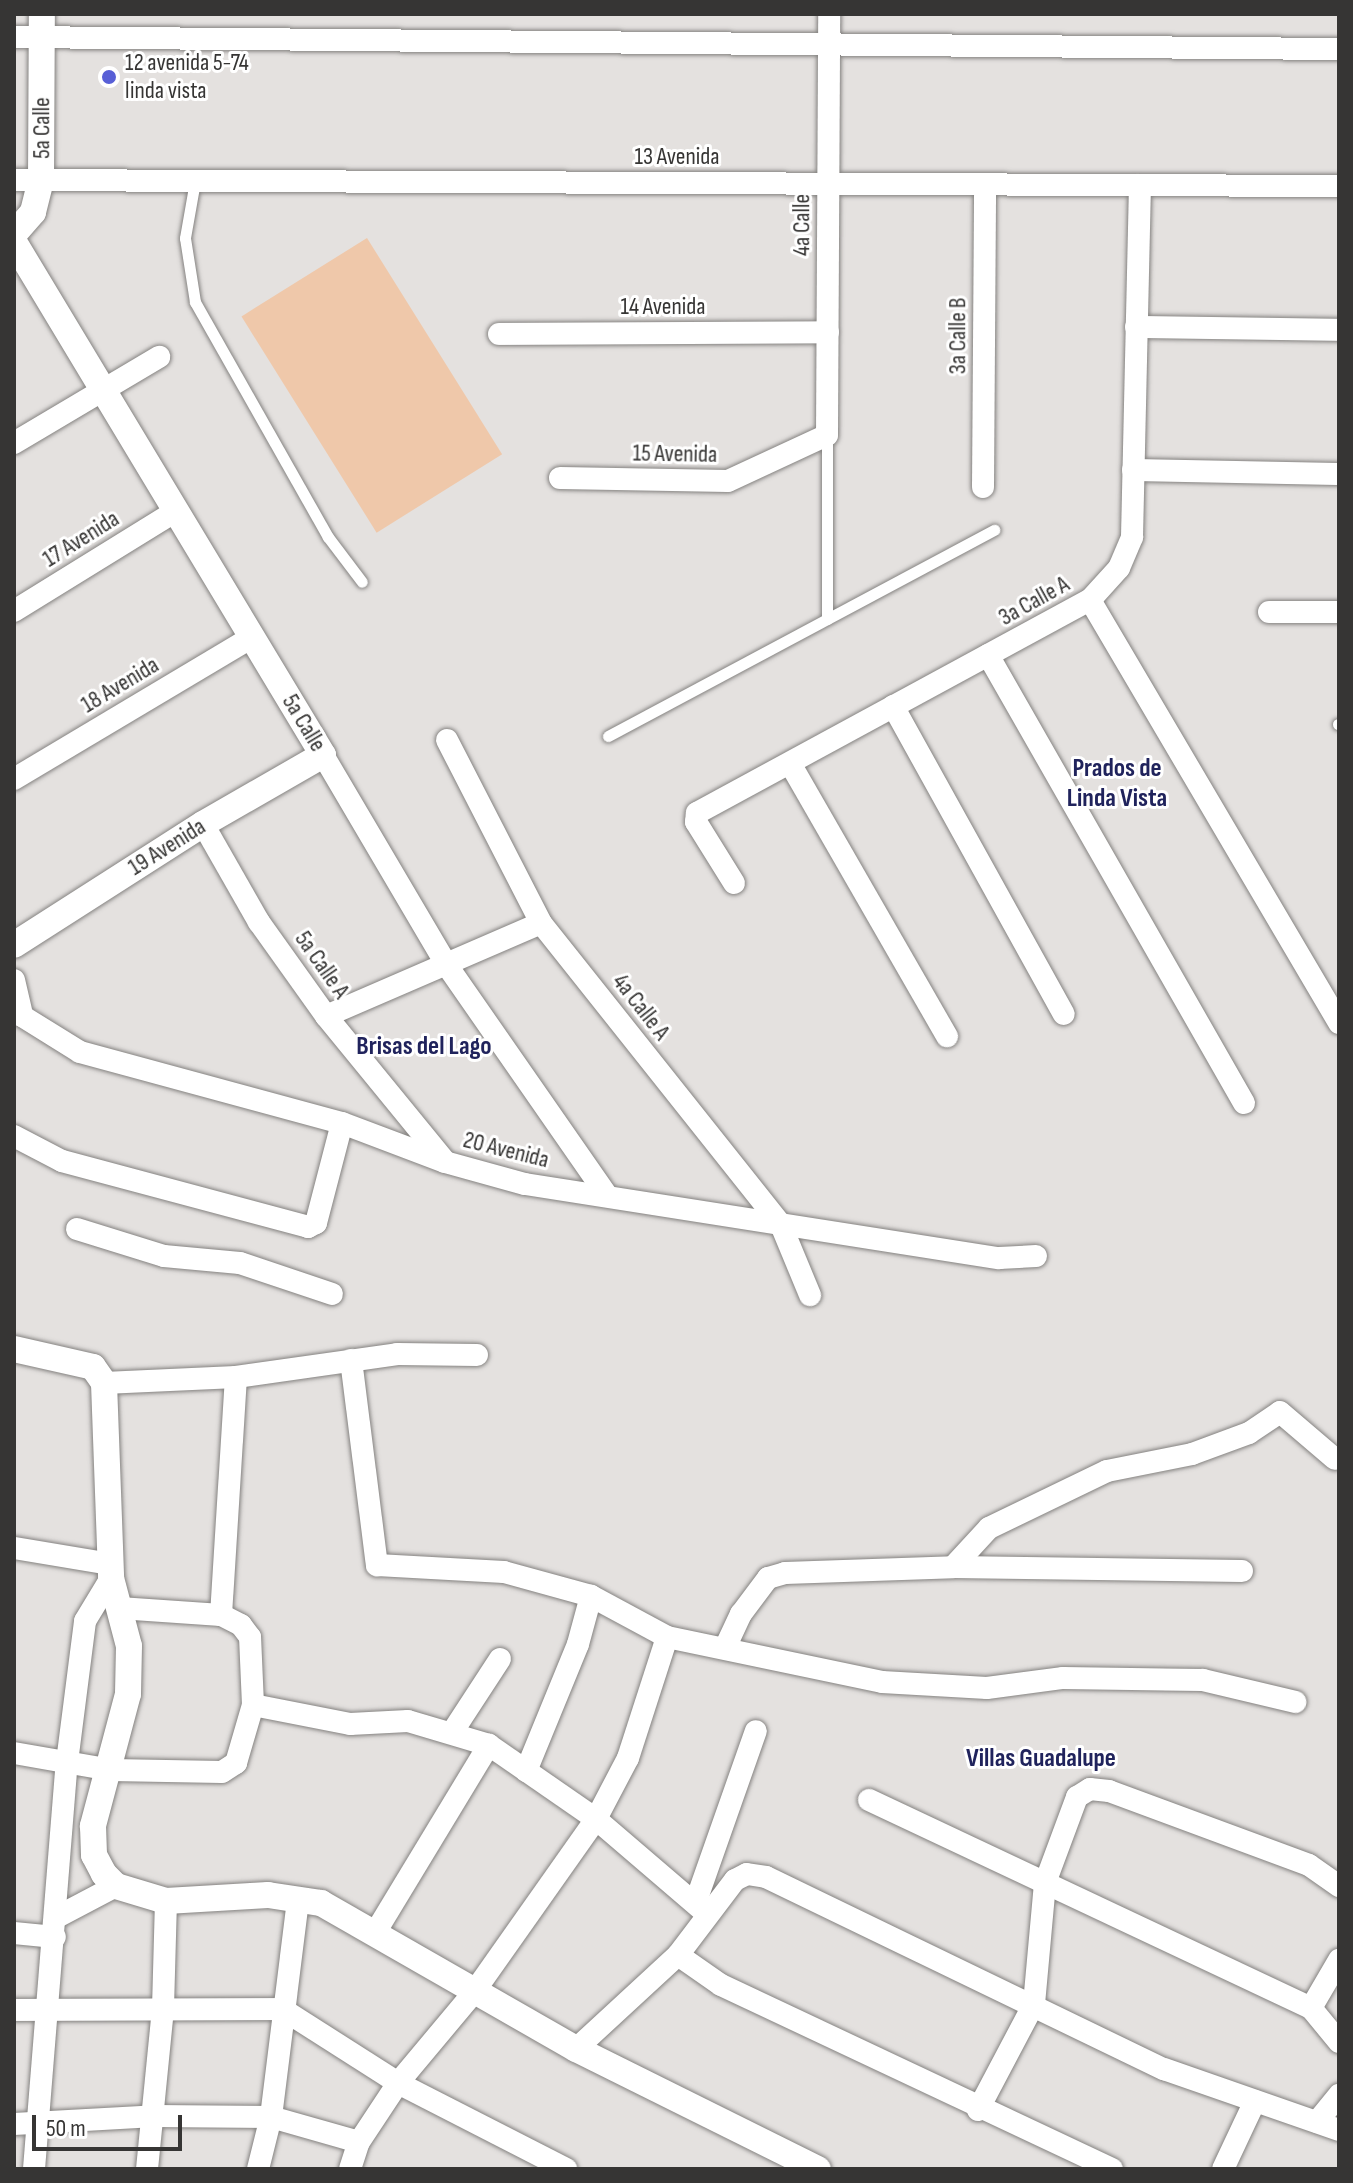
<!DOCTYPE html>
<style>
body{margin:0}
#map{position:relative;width:1353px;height:2183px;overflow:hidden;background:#e4e1df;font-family:"Sofia Sans Condensed",sans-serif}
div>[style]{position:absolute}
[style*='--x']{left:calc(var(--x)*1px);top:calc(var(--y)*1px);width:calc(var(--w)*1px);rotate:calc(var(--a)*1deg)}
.green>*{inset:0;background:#efc8aa;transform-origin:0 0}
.roads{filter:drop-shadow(0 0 2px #848280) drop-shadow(0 0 2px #848280)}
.service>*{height:11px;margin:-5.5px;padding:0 5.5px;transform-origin:5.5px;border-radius:5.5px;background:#fff}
.minor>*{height:22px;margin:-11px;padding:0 11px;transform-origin:11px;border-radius:11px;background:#fff}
.tertiary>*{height:26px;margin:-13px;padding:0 13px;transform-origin:13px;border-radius:13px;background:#fff}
.dots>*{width:22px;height:22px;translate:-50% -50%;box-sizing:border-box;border:4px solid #fff;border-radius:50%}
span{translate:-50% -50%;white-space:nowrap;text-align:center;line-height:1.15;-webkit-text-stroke:6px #fff;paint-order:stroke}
.poi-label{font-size:24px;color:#363534}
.left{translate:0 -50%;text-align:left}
.street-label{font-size:24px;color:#363534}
.neighbourhood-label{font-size:26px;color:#20235c;font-weight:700}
.frame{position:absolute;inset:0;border:16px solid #363534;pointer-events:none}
.scale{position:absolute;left:32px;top:2115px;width:150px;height:36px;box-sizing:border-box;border:4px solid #363534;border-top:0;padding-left:10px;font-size:24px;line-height:28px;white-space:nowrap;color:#363534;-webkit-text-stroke:6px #fff;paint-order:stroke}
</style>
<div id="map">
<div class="green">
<div style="left:367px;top:238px;width:255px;height:148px;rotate:58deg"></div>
</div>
<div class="roads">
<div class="service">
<div style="--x:195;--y:181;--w:58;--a:100"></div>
<div style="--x:185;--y:238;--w:65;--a:81.1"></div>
<div style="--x:195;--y:302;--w:270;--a:60.5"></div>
<div style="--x:328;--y:537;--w:56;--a:52.9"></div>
<div style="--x:827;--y:619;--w:184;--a:-90"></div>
<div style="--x:1338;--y:724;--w:1;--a:0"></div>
<div style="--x:608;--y:736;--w:438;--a:-28.1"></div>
</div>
<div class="minor">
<div style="--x:14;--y:37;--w:1325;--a:0.52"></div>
<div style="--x:14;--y:180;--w:1325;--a:0.26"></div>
<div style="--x:1136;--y:327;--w:203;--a:0.8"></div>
<div style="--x:499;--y:334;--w:329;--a:-0.3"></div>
<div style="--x:14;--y:443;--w:169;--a:-30.7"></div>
<div style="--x:1133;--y:470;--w:206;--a:1.1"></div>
<div style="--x:560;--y:478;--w:168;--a:1"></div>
<div style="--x:728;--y:481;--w:109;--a:-24.9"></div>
<div style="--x:827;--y:435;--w:421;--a:-89.7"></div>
<div style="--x:983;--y:487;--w:302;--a:-89.6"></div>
<div style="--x:1090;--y:600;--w:491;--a:59.5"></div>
<div style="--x:14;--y:611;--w:190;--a:-31.7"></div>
<div style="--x:1269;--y:612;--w:70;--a:0"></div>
<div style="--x:988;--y:655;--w:516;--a:60.26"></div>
<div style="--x:893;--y:706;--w:352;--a:61"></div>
<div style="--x:447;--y:740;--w:206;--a:62.8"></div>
<div style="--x:541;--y:923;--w:386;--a:51.5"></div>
<div style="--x:781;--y:1225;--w:76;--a:67.5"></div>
<div style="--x:323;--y:755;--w:243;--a:59.5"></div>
<div style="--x:446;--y:964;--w:282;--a:55.2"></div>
<div style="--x:791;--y:765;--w:313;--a:60.1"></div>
<div style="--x:14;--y:779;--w:277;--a:-30.8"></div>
<div style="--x:203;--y:824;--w:113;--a:60.3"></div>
<div style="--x:259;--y:922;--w:115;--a:54.5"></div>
<div style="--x:326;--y:1016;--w:186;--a:50.7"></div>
<div style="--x:734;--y:883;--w:72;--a:-121.9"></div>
<div style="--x:696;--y:822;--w:9;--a:-84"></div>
<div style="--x:697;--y:813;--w:447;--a:-28.5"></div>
<div style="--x:1090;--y:600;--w:43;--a:-47.8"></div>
<div style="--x:1119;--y:568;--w:34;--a:-67"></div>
<div style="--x:1132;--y:537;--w:352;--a:-88.7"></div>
<div style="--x:14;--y:980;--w:37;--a:77"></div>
<div style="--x:22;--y:1016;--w:68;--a:31.8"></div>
<div style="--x:80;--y:1052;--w:271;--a:15.2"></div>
<div style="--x:342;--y:1123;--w:110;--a:20.7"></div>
<div style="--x:445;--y:1162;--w:83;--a:15.4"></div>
<div style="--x:525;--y:1184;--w:480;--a:8.9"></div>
<div style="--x:999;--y:1258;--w:37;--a:-3"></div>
<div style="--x:326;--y:1016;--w:234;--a:-23.4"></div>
<div style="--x:14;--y:1136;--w:54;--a:27.5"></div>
<div style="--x:62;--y:1161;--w:255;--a:15"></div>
<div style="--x:308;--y:1227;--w:9;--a:-27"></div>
<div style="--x:316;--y:1223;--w:103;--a:-75.4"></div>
<div style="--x:77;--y:1229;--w:91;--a:17.2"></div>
<div style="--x:164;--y:1256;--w:76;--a:5.3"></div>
<div style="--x:240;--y:1263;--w:97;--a:18.6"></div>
<div style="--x:351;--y:1360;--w:207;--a:82.8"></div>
<div style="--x:377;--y:1565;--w:127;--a:3.2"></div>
<div style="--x:504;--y:1572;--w:90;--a:15.4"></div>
<div style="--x:591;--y:1596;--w:86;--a:28.3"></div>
<div style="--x:667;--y:1637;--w:220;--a:11.8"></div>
<div style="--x:882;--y:1682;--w:105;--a:3.3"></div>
<div style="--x:987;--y:1688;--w:77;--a:-7.5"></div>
<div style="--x:1063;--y:1678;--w:140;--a:0.8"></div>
<div style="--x:1203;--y:1680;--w:95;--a:13.4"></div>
<div style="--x:104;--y:1383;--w:132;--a:-2.6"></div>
<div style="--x:236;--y:1377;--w:163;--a:-8.1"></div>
<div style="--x:397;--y:1354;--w:80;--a:0.7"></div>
<div style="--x:14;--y:1548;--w:98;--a:9.4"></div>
<div style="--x:953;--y:1567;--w:53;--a:-47.3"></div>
<div style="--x:989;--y:1528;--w:131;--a:-25.8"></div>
<div style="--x:1107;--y:1471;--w:87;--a:-11.3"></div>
<div style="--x:1192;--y:1454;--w:61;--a:-20.2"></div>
<div style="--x:1249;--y:1433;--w:37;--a:-34"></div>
<div style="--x:1280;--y:1412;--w:72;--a:40.5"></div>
<div style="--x:221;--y:1615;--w:238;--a:-86.4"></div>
<div style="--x:725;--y:1648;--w:38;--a:-65"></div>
<div style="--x:741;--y:1614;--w:45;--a:-53.1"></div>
<div style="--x:768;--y:1578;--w:18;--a:-16"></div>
<div style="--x:785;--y:1573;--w:168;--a:-2"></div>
<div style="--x:953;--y:1567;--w:289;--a:0.8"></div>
<div style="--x:253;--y:1705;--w:99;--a:11.1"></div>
<div style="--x:350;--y:1724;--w:58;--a:-3"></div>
<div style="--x:408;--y:1721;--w:84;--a:16.5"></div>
<div style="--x:489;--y:1745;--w:130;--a:34.7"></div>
<div style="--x:596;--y:1819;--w:146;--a:40.6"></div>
<div style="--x:453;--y:1731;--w:86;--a:-56.9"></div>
<div style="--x:14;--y:1753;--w:98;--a:9.9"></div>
<div style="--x:111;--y:1770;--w:111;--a:1"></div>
<div style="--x:222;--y:1772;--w:17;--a:-33"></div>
<div style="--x:236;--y:1763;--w:60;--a:-73.7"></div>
<div style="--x:253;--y:1705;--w:68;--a:-92.5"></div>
<div style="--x:250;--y:1637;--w:15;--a:-127"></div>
<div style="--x:241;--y:1625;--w:22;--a:-153"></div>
<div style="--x:221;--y:1615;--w:102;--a:-176.1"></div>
<div style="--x:526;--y:1771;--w:137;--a:-67.7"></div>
<div style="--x:578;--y:1644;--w:50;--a:-74.8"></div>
<div style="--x:869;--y:1800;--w:488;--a:25.2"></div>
<div style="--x:1311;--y:2008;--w:44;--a:50.5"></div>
<div style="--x:696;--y:1901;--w:180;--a:-70.6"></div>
<div style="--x:57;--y:1917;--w:67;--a:-27.7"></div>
<div style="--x:14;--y:1933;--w:41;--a:5.6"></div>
<div style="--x:375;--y:1933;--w:220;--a:-58.8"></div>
<div style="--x:678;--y:1955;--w:52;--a:34.9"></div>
<div style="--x:721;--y:1985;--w:432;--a:25.2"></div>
<div style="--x:1311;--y:2008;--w:56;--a:-59.7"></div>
<div style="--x:14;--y:2010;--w:268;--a:-0.2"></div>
<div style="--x:282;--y:2009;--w:138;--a:32.5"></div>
<div style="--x:398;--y:2083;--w:189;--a:27.1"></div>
<div style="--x:576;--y:2049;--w:139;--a:-42.7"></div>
<div style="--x:678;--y:1955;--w:94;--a:-52.8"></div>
<div style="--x:735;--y:1880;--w:13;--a:-27"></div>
<div style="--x:747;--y:1874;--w:19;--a:9"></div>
<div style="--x:766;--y:1877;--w:442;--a:25.8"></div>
<div style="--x:1164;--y:2069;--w:185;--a:19.2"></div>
<div style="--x:978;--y:2110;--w:120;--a:-62.2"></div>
<div style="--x:1034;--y:2004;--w:121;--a:-84.8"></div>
<div style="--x:1045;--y:1883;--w:92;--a:-69.6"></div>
<div style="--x:1077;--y:1797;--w:15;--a:-32"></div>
<div style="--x:1090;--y:1789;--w:19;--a:6"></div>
<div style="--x:1109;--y:1791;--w:213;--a:20.3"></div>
<div style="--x:1309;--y:1865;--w:37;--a:35"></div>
<div style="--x:1317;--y:2122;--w:35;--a:-51"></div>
<div style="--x:14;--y:2124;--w:141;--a:-3.2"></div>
<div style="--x:155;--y:2116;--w:116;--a:0.5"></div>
<div style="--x:271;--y:2117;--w:91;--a:15.9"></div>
<div style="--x:34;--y:2169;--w:408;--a:-85.4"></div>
<div style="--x:67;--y:1762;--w:142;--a:-82.7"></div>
<div style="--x:85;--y:1621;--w:50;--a:-58.8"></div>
<div style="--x:147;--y:2169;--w:162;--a:-84.3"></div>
<div style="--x:163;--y:2008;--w:107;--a:-88.4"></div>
<div style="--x:258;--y:2169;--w:54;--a:-76"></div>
<div style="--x:271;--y:2117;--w:220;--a:-82.9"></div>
<div style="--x:350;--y:2169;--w:28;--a:-72"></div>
<div style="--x:359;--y:2142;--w:71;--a:-56.5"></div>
<div style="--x:398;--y:2083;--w:119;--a:-50.1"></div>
<div style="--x:474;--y:1992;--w:212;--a:-54.8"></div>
<div style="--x:596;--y:1819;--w:69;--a:-62.3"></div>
<div style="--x:628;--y:1758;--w:127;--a:-72.1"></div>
<div style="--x:1223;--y:2169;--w:75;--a:-64.8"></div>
</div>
<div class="tertiary">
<div style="--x:14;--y:234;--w:29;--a:-49"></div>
<div style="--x:33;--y:212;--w:33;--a:-76"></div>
<div style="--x:41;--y:180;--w:166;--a:-89.7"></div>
<div style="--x:14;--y:242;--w:599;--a:58.94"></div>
<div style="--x:323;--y:755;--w:138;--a:150.1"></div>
<div style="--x:203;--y:824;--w:224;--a:147.4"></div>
<div style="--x:14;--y:1349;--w:81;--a:12.8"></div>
<div style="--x:93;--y:1367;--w:19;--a:55"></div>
<div style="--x:104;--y:1383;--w:195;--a:87.9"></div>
<div style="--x:111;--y:1578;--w:70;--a:75.2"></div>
<div style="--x:129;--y:1646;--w:48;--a:91.2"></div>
<div style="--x:128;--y:1694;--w:137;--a:104.9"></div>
<div style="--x:93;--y:1826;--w:29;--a:88"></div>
<div style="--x:94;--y:1855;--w:21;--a:62"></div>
<div style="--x:104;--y:1874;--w:17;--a:45"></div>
<div style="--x:116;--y:1886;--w:52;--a:16.7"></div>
<div style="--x:166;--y:1901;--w:102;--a:-3.4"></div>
<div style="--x:268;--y:1895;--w:54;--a:8.6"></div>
<div style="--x:321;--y:1903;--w:294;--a:29.8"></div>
<div style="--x:576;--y:2049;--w:270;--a:26.4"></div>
</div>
</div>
<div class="dots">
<div style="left:109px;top:77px;background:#585fd6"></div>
</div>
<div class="poi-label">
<span class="left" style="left:125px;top:77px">12 avenida 5-74<br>linda vista</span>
</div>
<div class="street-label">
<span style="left:42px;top:128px;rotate:-90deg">5a Calle</span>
<span style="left:677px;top:157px">13 Avenida</span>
<span style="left:802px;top:225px;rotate:-90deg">4a Calle</span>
<span style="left:663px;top:307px">14 Avenida</span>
<span style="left:958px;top:336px;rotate:-90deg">3a Calle B</span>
<span style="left:675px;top:454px;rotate:1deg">15 Avenida</span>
<span style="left:81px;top:539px;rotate:-32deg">17 Avenida</span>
<span style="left:1034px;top:601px;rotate:-29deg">3a Calle A</span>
<span style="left:120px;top:685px;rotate:-31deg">18 Avenida</span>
<span style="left:304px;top:723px;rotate:59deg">5a Calle</span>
<span style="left:167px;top:847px;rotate:-32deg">19 Avenida</span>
<span style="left:322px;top:965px;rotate:55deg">5a Calle A</span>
<span style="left:641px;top:1007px;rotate:52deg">4a Calle A</span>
<span style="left:506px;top:1150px;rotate:14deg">20 Avenida</span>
</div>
<div class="neighbourhood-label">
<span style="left:1117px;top:784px">Prados de<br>Linda Vista</span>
<span style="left:424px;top:1047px">Brisas del Lago</span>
<span style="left:1041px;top:1759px">Villas Guadalupe</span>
</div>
<div class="frame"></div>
<div class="scale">50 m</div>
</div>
